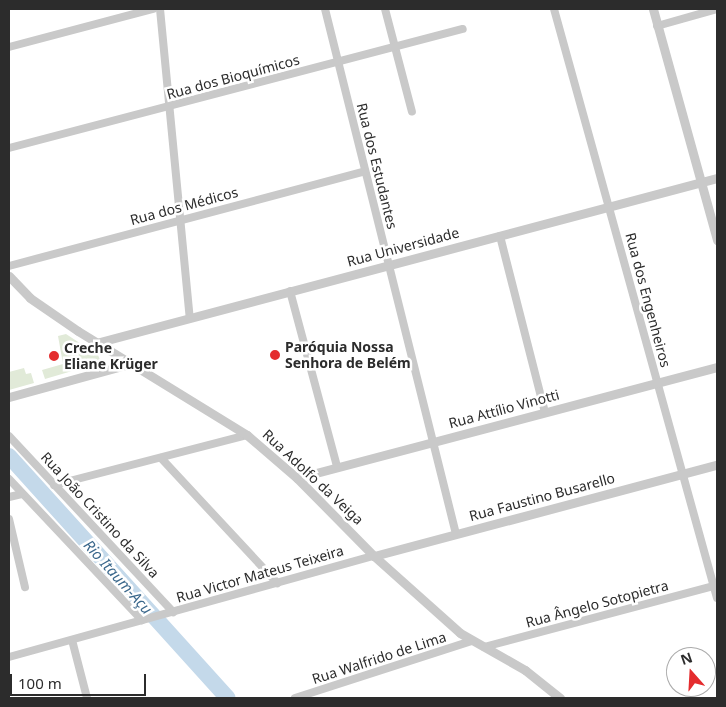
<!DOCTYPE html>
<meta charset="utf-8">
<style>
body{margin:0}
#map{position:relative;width:726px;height:707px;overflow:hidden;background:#fff;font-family:"Noto Sans",sans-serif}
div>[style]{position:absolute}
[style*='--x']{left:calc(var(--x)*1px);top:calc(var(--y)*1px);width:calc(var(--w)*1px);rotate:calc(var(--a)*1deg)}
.green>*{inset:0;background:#e1ead8}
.river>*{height:16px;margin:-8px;padding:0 8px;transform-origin:8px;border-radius:8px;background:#c4d9ea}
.minor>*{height:8px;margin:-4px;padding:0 4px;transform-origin:4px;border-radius:4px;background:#c9c9c9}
.tertiary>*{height:9px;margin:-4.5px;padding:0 4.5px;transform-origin:4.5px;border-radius:4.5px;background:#c9c9c9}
.dots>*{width:14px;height:14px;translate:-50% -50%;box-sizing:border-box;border:2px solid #fff;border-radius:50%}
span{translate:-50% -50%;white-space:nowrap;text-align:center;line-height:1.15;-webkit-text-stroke:5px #fff;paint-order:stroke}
.street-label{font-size:14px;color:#2c2c2c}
.poi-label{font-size:14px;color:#2c2c2c;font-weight:700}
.left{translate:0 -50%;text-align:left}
.water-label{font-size:15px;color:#3b688c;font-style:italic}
.frame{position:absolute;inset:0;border:10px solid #2c2c2c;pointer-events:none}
.north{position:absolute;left:666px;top:647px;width:50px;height:50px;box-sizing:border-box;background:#fff;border:1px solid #ababab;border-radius:50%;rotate:341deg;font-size:14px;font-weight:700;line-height:20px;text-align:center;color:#2c2c2c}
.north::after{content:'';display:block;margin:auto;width:18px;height:22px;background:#e42c2e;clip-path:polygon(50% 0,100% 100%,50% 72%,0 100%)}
.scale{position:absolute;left:10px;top:674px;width:136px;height:22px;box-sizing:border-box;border:2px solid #2c2c2c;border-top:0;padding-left:6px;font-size:15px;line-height:18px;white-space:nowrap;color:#2c2c2c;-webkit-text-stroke:4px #fff;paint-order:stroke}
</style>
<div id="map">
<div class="green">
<div style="clip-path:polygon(66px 334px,98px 355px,100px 360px,96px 364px,45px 379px,42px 370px,63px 364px,58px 336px)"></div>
<div style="clip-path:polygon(24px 368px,26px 374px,31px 373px,34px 383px,9px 390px,9px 372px)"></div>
</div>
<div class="river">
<div style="--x:9;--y:456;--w:326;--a:47.9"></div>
</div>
<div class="minor">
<div style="--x:160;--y:9;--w:310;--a:84.5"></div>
<div style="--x:325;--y:9;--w:541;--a:75.99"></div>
<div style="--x:385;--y:9;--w:106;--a:75.3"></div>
<div style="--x:554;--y:9;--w:611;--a:74.53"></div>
<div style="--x:657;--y:26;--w:62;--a:-15.8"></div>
<div style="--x:9;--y:47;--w:149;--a:-14.8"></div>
<div style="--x:9;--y:148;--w:469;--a:-14.7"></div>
<div style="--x:500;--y:236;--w:182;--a:75.7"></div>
<div style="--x:9;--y:266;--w:368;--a:-14.9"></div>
<div style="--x:290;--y:291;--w:182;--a:75"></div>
<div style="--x:9;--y:436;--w:241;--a:47"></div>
<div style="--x:161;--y:458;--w:171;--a:47.1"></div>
<div style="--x:9;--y:479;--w:194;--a:46.7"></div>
<div style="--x:54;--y:485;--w:199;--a:-14.5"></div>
<div style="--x:9;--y:497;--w:13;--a:-13"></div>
<div style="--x:9;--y:519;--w:70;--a:76.8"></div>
<div style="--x:72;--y:640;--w:60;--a:75.5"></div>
<div style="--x:484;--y:647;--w:241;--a:-14.9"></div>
<div style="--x:9;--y:657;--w:379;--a:-15.5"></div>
<div style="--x:295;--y:698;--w:185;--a:-17.9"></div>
</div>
<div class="tertiary">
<div style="--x:653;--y:9;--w:240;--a:74.5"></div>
<div style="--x:9;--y:276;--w:30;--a:46"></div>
<div style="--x:30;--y:298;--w:58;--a:34.5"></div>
<div style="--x:78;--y:331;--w:198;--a:31.6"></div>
<div style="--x:247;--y:435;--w:66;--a:40.7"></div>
<div style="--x:297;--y:478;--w:110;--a:45.4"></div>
<div style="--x:374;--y:556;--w:115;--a:41.8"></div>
<div style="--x:460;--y:633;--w:75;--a:29.6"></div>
<div style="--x:525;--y:670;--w:45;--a:38.7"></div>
<div style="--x:96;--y:343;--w:643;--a:-14.88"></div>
<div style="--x:9;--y:397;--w:124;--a:-15.4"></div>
<div style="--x:297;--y:478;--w:434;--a:-14.8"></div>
<div style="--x:374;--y:556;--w:355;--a:-14.9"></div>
</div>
<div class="dots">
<div style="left:275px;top:355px;background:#e42c2e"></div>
<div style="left:54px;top:356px;background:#e42c2e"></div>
</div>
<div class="street-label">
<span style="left:233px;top:77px;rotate:-15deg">Rua dos Bioquímicos</span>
<span style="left:377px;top:166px;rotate:76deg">Rua dos Estudantes</span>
<span style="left:184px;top:206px;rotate:-15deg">Rua dos Médicos</span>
<span style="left:403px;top:247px;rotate:-15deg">Rua Universidade</span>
<span style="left:648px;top:300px;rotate:75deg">Rua dos Engenheiros</span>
<span style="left:504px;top:409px;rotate:-15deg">Rua Attílio Vinotti</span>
<span style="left:313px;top:477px;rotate:43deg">Rua Adolfo da Veiga</span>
<span style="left:542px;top:497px;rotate:-15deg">Rua Faustino Busarello</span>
<span style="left:100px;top:515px;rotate:47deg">Rua João Cristino da Silva</span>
<span style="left:260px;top:574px;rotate:-16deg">Rua Victor Mateus Teixeira</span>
<span style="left:597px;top:604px;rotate:-15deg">Rua Ângelo Sotopietra</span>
<span style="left:379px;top:658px;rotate:-18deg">Rua Walfrido de Lima</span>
</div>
<div class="poi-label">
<span class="left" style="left:285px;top:355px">Paróquia Nossa<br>Senhora de Belém</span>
<span class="left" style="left:64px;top:356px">Creche<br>Eliane Krüger</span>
</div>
<div class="water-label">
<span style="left:118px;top:577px;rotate:48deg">Rio Itaum-Açu</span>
</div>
<div class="frame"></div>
<div class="north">N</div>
<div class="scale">100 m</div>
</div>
